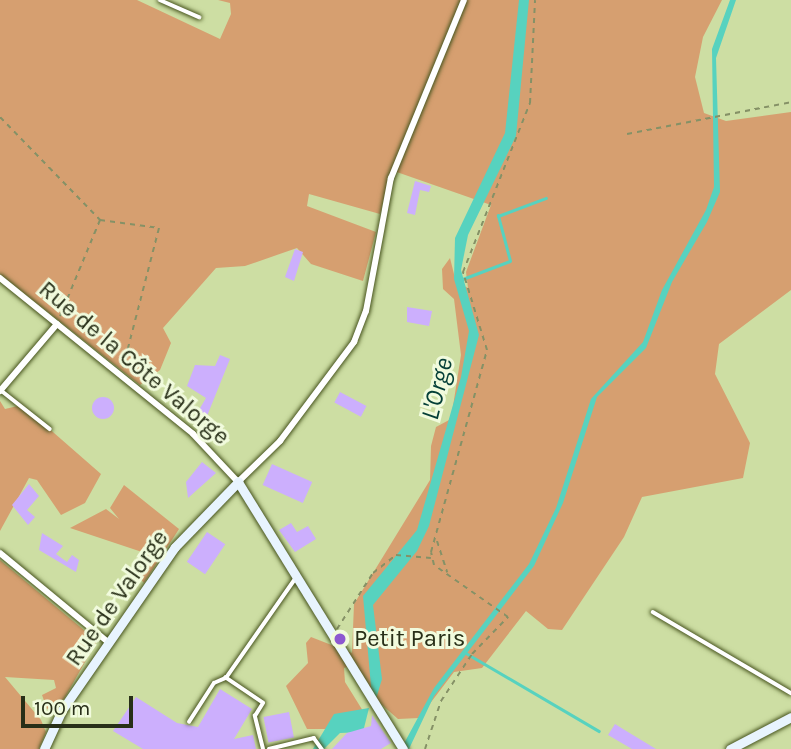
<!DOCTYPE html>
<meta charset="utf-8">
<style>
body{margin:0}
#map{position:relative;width:791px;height:749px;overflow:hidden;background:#cddea3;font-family:Karla,sans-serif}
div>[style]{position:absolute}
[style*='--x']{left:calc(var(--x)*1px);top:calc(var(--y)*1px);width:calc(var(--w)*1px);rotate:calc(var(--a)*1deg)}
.green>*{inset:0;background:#d69f70}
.water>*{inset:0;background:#57d2bf}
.stream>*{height:2.5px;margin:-1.25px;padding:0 1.25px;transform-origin:1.25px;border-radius:1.25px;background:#57d2bf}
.building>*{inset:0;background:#ccaffd;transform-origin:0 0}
.round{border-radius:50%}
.path>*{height:2px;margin-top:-1px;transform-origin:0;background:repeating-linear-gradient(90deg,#859166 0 5px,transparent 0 10px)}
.roads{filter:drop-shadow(0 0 2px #47541e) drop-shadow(0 0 2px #47541e)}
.lane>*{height:3.5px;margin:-1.75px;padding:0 1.75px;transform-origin:1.75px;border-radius:1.75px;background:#fff}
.street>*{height:6px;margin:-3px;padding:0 3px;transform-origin:3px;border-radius:3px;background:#fff}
.secondary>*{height:9px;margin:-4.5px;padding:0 4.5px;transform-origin:4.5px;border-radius:4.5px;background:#e8f4fe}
.dots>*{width:19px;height:19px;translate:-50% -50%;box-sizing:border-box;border:4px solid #f1fbdd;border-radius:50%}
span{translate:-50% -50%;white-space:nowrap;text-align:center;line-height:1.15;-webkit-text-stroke:6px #f1fbdd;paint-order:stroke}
.street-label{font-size:24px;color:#282f18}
.poi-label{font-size:24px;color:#282f18}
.left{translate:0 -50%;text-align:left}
.water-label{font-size:26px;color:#043f37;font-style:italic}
.scale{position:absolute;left:21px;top:696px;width:112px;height:32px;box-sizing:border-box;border:4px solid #282f18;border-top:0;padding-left:9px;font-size:21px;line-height:24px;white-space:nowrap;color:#282f18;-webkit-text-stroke:5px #f1fbdd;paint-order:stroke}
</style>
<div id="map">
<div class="green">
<div style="clip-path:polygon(0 0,137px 0,220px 39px,231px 14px,230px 3px,218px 0,722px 0,703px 37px,695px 77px,704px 113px,726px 121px,791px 112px,791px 290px,719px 344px,715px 374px,750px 443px,743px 478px,642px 497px,624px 537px,562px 630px,548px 629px,526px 611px,482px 668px,454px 672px,419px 718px,398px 719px,373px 697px,355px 664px,344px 668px,345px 682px,363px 711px,331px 729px,307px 729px,286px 686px,308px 663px,306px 643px,311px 637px,352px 653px,354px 604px,430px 480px,431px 446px,436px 427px,451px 419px,461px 355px,454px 299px,443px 289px,442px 269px,450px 258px,456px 282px,468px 288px,466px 272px,491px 205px,391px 170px,380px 214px,309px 194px,307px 206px,376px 232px,363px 281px,311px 264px,297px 248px,245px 266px,216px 268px,163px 328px,171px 343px,160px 370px,140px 385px,0 274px)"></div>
<div style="clip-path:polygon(0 401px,5px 409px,22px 405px,101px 474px,85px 503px,61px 515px,37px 480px,29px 478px,0 531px)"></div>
<div style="clip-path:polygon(124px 485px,179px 529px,144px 583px,137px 575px,149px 561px,145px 553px,70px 528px,106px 509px,119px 519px,110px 508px)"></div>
<div style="clip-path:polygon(0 560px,97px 641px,64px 699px,47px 709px,42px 695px,56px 688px,54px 680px,5px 677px,41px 720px,46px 732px,39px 749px,0 749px)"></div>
</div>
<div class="water">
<div style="clip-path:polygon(519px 0,529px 0,516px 136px,468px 235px,461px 270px,479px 335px,429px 526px,417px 551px,373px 605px,382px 679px,373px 709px,363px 596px,417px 530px,461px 377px,469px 331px,454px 279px,455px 238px,505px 133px)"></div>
<div style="clip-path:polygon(730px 0,736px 0,716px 58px,720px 192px,707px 222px,672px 282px,646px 348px,597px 397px,563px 503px,534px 566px,434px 696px,409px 749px,401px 749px,434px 688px,529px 564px,556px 508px,591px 399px,643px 342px,662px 290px,706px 210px,714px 187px,712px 49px)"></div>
<div style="clip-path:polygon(369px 708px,363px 732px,340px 733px,324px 749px,313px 749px,334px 714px)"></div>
</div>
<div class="stream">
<div style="--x:460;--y:280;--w:53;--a:-20.8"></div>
<div style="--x:510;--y:261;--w:47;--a:-104.9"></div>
<div style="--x:498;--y:216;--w:51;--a:-20.6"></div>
<div style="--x:466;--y:653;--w:154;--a:30.4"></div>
</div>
<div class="building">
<div style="clip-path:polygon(415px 181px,431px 186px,429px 192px,420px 190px,415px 215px,407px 213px)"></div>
<div style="clip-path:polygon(295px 249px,303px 252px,294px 281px,285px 277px)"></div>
<div style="clip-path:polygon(407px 307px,432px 311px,429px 326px,407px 322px)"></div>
<div style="clip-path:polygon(220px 355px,230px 359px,205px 421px,196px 415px,206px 398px,187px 386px,195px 365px,215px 366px)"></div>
<div style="left:340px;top:392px;width:30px;height:12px;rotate:28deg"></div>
<div class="round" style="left:92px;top:397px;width:22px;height:22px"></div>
<div style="clip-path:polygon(202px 462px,216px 473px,188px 498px,186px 482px)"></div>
<div style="left:272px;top:464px;width:44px;height:23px;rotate:24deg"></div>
<div style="clip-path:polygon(29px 484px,39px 496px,27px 510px,35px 517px,28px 525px,12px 505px)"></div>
<div style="clip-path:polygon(291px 523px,297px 532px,308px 526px,316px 539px,295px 552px,279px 530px)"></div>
<div style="left:207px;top:532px;width:22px;height:36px;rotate:34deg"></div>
<div style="clip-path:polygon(42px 533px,63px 546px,56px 554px,67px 562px,72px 555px,79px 560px,76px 572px,39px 550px)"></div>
<div style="clip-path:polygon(220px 689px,252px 709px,234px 739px,253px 735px,256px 749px,143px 749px,113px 731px,136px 697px,177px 723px,198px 727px)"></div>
<div style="left:289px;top:712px;width:26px;height:26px;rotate:79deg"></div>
<div style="clip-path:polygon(372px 715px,391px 743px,381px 749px,332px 749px,347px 733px,371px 726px)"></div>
<div style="clip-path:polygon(615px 724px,623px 729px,656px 749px,632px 749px,608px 735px)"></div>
</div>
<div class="path">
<div style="--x:0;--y:117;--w:144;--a:45.8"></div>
<div style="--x:100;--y:220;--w:104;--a:112.6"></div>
<div style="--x:627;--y:134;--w:167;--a:-11"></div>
<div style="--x:100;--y:220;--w:60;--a:7.7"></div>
<div style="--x:159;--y:228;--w:144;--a:104.5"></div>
<div style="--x:437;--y:541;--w:33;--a:72"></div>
<div style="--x:337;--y:629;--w:67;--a:-57.3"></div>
<div style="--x:373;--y:573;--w:29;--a:-38"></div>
<div style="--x:396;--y:555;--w:35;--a:5"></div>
<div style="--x:425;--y:749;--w:51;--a:-71.6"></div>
<div style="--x:441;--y:701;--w:56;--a:-56.6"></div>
<div style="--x:472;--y:654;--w:52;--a:-45.8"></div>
<div style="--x:508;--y:617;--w:90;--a:-144.9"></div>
<div style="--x:434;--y:565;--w:13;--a:-103"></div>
<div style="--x:431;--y:552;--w:210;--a:-74.5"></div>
<div style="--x:487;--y:350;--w:82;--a:-107.1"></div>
<div style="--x:463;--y:272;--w:182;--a:-68.4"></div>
<div style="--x:530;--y:103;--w:103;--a:-87.2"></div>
</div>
<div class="roads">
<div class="lane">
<div style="--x:160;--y:0;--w:43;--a:23.6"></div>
<div style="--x:2;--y:391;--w:61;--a:38.4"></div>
<div style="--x:653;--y:612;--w:160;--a:30.4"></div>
<div style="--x:189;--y:722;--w:46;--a:-57.3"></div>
<div style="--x:214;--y:683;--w:13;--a:-23"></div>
<div style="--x:263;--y:749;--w:34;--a:-104"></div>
<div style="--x:255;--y:716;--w:15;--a:-58"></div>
<div style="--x:263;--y:703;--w:45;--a:-146"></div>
<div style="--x:226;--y:678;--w:121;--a:-55.1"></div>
<div style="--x:269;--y:749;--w:46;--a:-13.7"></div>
<div style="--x:314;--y:738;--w:14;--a:54"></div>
</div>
<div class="street">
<div style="--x:0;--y:278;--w:248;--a:38.9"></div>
<div style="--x:193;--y:434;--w:66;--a:46.8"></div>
<div style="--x:238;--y:482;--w:59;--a:-44.3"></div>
<div style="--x:280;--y:441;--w:124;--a:-53.2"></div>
<div style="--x:354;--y:342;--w:33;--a:-69"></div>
<div style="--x:366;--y:311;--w:135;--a:-79.4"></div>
<div style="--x:391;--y:178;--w:192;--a:-67.7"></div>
<div style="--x:0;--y:391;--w:88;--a:-49.6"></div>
<div style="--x:0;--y:553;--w:140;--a:39.5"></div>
</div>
<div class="secondary">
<div style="--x:44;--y:749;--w:43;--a:-65.2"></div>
<div style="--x:62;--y:710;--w:198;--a:-55.3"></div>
<div style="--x:175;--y:547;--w:91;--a:-45.9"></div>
<div style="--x:238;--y:482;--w:314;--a:58.3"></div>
<div style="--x:730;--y:749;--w:69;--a:-27.7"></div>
</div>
</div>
<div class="dots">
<div style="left:340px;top:639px;background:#8d58d0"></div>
</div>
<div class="street-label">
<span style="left:134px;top:363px;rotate:40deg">Rue de la Côte Valorge</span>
<span style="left:117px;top:598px;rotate:-55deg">Rue de Valorge</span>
</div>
<div class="poi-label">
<span class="left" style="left:354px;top:639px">Petit Paris</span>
</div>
<div class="water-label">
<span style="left:437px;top:389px;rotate:-76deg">L'Orge</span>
</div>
<div class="scale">100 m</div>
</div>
